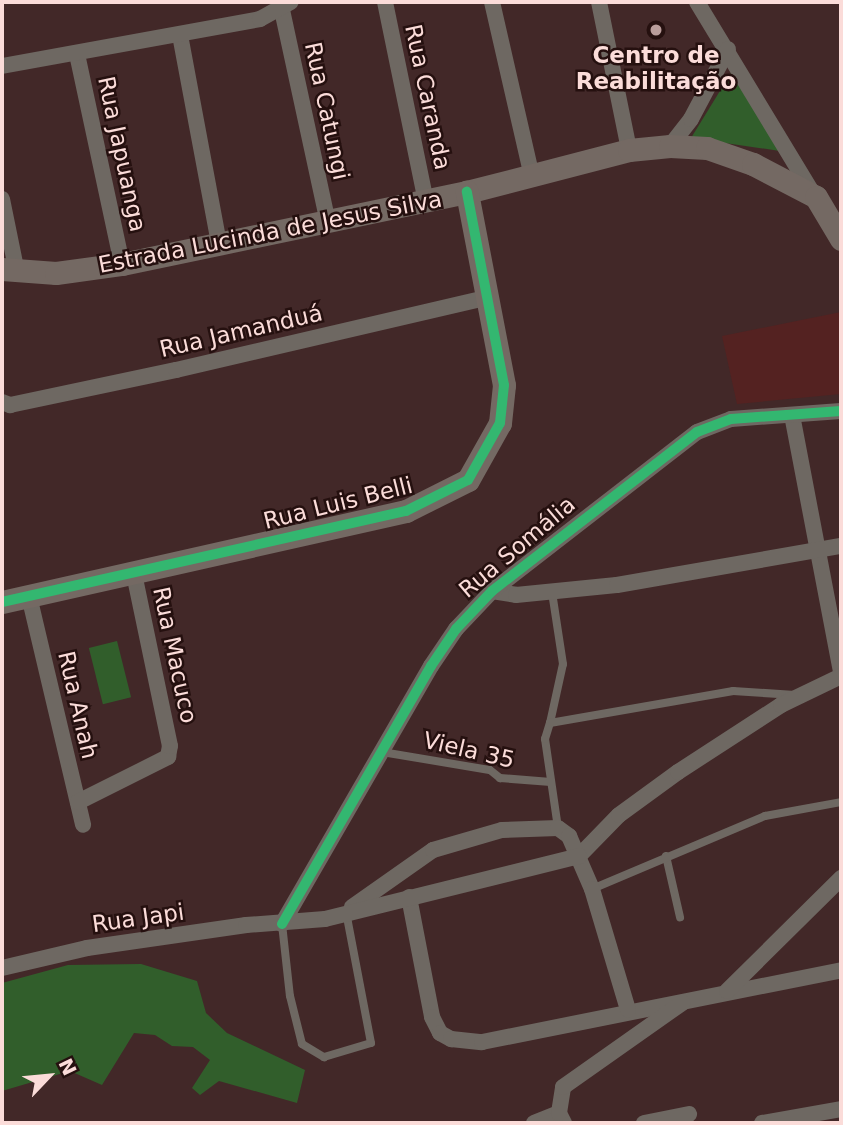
<!DOCTYPE html>
<meta charset="utf-8">
<style>
body{margin:0}
#map{position:relative;width:843px;height:1125px;overflow:hidden;background:#422828;font-family:"DejaVu Sans",sans-serif}
div>[style]{position:absolute}
[style*='--x']{left:calc(var(--x)*1px);top:calc(var(--y)*1px);width:calc(var(--w)*1px);rotate:calc(var(--a)*1deg)}
.built>*{inset:0;background:#542221}
.green>*{inset:0;background:#315e2b;transform-origin:0 0}
.lane>*{height:8px;margin:-4px;padding:0 4px;transform-origin:4px;border-radius:4px;background:#6e6862}
.street>*{height:16px;margin:-8px;padding:0 8px;transform-origin:8px;border-radius:8px;background:#6e6862}
.secondary>*{height:23px;margin:-11.5px;padding:0 11.5px;transform-origin:11.5px;border-radius:11.5px;background:#746963}
.cycleway>*{height:10px;margin:-5px;padding:0 5px;transform-origin:5px;border-radius:5px;background:#33b770}
.dots>*{width:19px;height:19px;translate:-50% -50%;box-sizing:border-box;border:4px solid #25100f;border-radius:50%}
span{translate:-50% -50%;white-space:nowrap;text-align:center;line-height:1.15;-webkit-text-stroke:5px #25100f;paint-order:stroke}
.poi-label{font-size:23px;color:#fbdcd9;font-weight:700}
.street-label{font-size:23px;color:#fbdcd9}
.frame{position:absolute;inset:0;border:4px solid #fbdcd9;pointer-events:none}
.north{position:absolute;left:14px;top:1041px;width:70px;height:70px;-webkit-text-stroke:5px #25100f;paint-order:stroke;rotate:64deg;font-size:19px;font-weight:700;line-height:28px;text-align:center;color:#fbdcd9}
.north::after{content:'';display:block;margin:auto;width:24px;height:32px;background:#fbdcd9;clip-path:polygon(50% 0,100% 100%,50% 72%,0 100%)}
</style>
<div id="map">
<div class="built">
<div style="clip-path:polygon(841px 312px,841px 394px,737px 404px,722px 336px)"></div>
</div>
<div class="green">
<div style="clip-path:polygon(731px 73px,780px 151px,691px 138px)"></div>
<div style="left:117px;top:641px;width:58px;height:29px;rotate:76deg"></div>
<div style="clip-path:polygon(141px 964px,197px 981px,206px 1013px,227px 1033px,305px 1070px,297px 1103px,219px 1081px,200px 1095px,192px 1088px,210px 1060px,193px 1047px,172px 1046px,155px 1035px,134px 1033px,102px 1085px,70px 1071px,2px 1091px,2px 983px,68px 965px)"></div>
</div>
<div class="lane">
<div style="--x:550;--y:723;--w:60;--a:-77.6"></div>
<div style="--x:563;--y:664;--w:73;--a:-98.7"></div>
<div style="--x:382;--y:752;--w:109;--a:9.5"></div>
<div style="--x:490;--y:770;--w:13;--a:39"></div>
<div style="--x:500;--y:778;--w:51;--a:4.5"></div>
<div style="--x:558;--y:828;--w:90;--a:-98.3"></div>
<div style="--x:545;--y:739;--w:17;--a:-73"></div>
<div style="--x:550;--y:723;--w:186;--a:-9.9"></div>
<div style="--x:733;--y:691;--w:62;--a:3.7"></div>
<div style="--x:666;--y:856;--w:63;--a:77.1"></div>
<div style="--x:592;--y:889;--w:188;--a:-22.9"></div>
<div style="--x:765;--y:816;--w:77;--a:-10.4"></div>
<div style="--x:282;--y:924;--w:72;--a:83.7"></div>
<div style="--x:290;--y:996;--w:49;--a:76"></div>
<div style="--x:302;--y:1044;--w:26;--a:31"></div>
<div style="--x:324;--y:1057;--w:49;--a:-16.6"></div>
<div style="--x:371;--y:1043;--w:133;--a:-100.8"></div>
</div>
<div class="street">
<div style="--x:385;--y:2;--w:203;--a:78.4"></div>
<div style="--x:492;--y:2;--w:180;--a:77.1"></div>
<div style="--x:599;--y:2;--w:151;--a:78.5"></div>
<div style="--x:697;--y:2;--w:226;--a:58.8"></div>
<div style="--x:282;--y:10;--w:217;--a:77.8"></div>
<div style="--x:180;--y:35;--w:212;--a:79.4"></div>
<div style="--x:77;--y:54;--w:215;--a:77.9"></div>
<div style="--x:2;--y:66;--w:262;--a:-10.3"></div>
<div style="--x:260;--y:19;--w:35;--a:-29"></div>
<div style="--x:670;--y:146;--w:34;--a:-52"></div>
<div style="--x:691;--y:119;--w:79;--a:-62.1"></div>
<div style="--x:2;--y:199;--w:76;--a:78.5"></div>
<div style="--x:2;--y:402;--w:9;--a:21"></div>
<div style="--x:10;--y:405;--w:170;--a:-11.9"></div>
<div style="--x:176;--y:370;--w:322;--a:-13.1"></div>
<div style="--x:792;--y:415;--w:263;--a:79.2"></div>
<div style="--x:492;--y:591;--w:24;--a:9"></div>
<div style="--x:516;--y:595;--w:101;--a:-5.7"></div>
<div style="--x:617;--y:585;--w:227;--a:-9.9"></div>
<div style="--x:29;--y:596;--w:235;--a:76.7"></div>
<div style="--x:78;--y:802;--w:101;--a:-26.6"></div>
<div style="--x:168;--y:757;--w:11;--a:-80"></div>
<div style="--x:170;--y:746;--w:177;--a:-101.8"></div>
<div style="--x:579;--y:856;--w:57;--a:-45.7"></div>
<div style="--x:619;--y:815;--w:73;--a:-36.1"></div>
<div style="--x:678;--y:772;--w:123;--a:-33"></div>
<div style="--x:781;--y:705;--w:67;--a:-25.8"></div>
<div style="--x:409;--y:897;--w:122;--a:79.1"></div>
<div style="--x:432;--y:1017;--w:18;--a:63"></div>
<div style="--x:440;--y:1033;--w:13;--a:29"></div>
<div style="--x:451;--y:1039;--w:31;--a:6"></div>
<div style="--x:482;--y:1042;--w:366;--a:-11.3"></div>
<div style="--x:352;--y:907;--w:99;--a:-35.1"></div>
<div style="--x:433;--y:850;--w:72;--a:-16.2"></div>
<div style="--x:502;--y:830;--w:56;--a:-2"></div>
<div style="--x:558;--y:828;--w:14;--a:36"></div>
<div style="--x:569;--y:836;--w:58;--a:66.5"></div>
<div style="--x:592;--y:889;--w:126;--a:73.4"></div>
<div style="--x:282;--y:924;--w:298;--a:-60"></div>
<div style="--x:431;--y:666;--w:45;--a:-56"></div>
<div style="--x:456;--y:629;--w:52;--a:-46.5"></div>
<div style="--x:492;--y:591;--w:259;--a:-37.8"></div>
<div style="--x:697;--y:432;--w:36;--a:-21"></div>
<div style="--x:731;--y:419;--w:110;--a:-4.2"></div>
<div style="--x:2;--y:968;--w:87;--a:-13.2"></div>
<div style="--x:87;--y:948;--w:161;--a:-8.2"></div>
<div style="--x:246;--y:925;--w:79;--a:-4.3"></div>
<div style="--x:325;--y:919;--w:262;--a:-13.9"></div>
<div style="--x:727;--y:991;--w:161;--a:-44.7"></div>
<div style="--x:534;--y:1123;--w:27;--a:-22"></div>
<div style="--x:564;--y:1123;--w:11;--a:-117"></div>
<div style="--x:559;--y:1113;--w:26;--a:-81"></div>
<div style="--x:563;--y:1087;--w:146;--a:-35.2"></div>
<div style="--x:644;--y:1123;--w:46;--a:-11.3"></div>
<div style="--x:762;--y:1123;--w:80;--a:-10"></div>
</div>
<div class="secondary">
<div style="--x:2;--y:269;--w:54;--a:4.2"></div>
<div style="--x:56;--y:273;--w:67;--a:-7.8"></div>
<div style="--x:122;--y:264;--w:352;--a:-11.8"></div>
<div style="--x:467;--y:192;--w:167;--a:-14.5"></div>
<div style="--x:629;--y:150;--w:41;--a:-5.6"></div>
<div style="--x:670;--y:146;--w:37;--a:3"></div>
<div style="--x:707;--y:148;--w:49;--a:19.2"></div>
<div style="--x:753;--y:164;--w:71;--a:27.6"></div>
<div style="--x:816;--y:197;--w:49;--a:59.2"></div>
<div style="--x:2;--y:602;--w:414;--a:-12.7"></div>
<div style="--x:406;--y:511;--w:69;--a:-26.6"></div>
<div style="--x:468;--y:480;--w:65;--a:-60.7"></div>
<div style="--x:500;--y:423;--w:38;--a:-84"></div>
<div style="--x:504;--y:385;--w:197;--a:-100.9"></div>
</div>
<div class="cycleway">
<div style="--x:2;--y:602;--w:414;--a:-12.7"></div>
<div style="--x:406;--y:511;--w:69;--a:-26.6"></div>
<div style="--x:468;--y:480;--w:65;--a:-60.7"></div>
<div style="--x:500;--y:423;--w:38;--a:-84"></div>
<div style="--x:504;--y:385;--w:197;--a:-100.9"></div>
<div style="--x:282;--y:924;--w:298;--a:-60"></div>
<div style="--x:431;--y:666;--w:45;--a:-56"></div>
<div style="--x:456;--y:629;--w:52;--a:-46.5"></div>
<div style="--x:492;--y:591;--w:259;--a:-37.8"></div>
<div style="--x:697;--y:432;--w:36;--a:-21"></div>
<div style="--x:731;--y:419;--w:110;--a:-4.2"></div>
</div>
<div class="dots">
<div style="left:656px;top:30px;background:#ba9d9b"></div>
</div>
<div class="poi-label">
<span style="left:656px;top:68px">Centro de<br>Reabilitação</span>
</div>
<div class="street-label">
<span style="left:428px;top:97px;rotate:78deg">Rua Caranda</span>
<span style="left:327px;top:111px;rotate:78deg">Rua Catungi</span>
<span style="left:122px;top:154px;rotate:78deg">Rua Japuanga</span>
<span style="left:270px;top:232px;rotate:-11deg">Estrada Lucinda de Jesus Silva</span>
<span style="left:241px;top:331px;rotate:-13deg">Rua Jamanduá</span>
<span style="left:338px;top:503px;rotate:-14deg">Rua Luis Belli</span>
<span style="left:517px;top:547px;rotate:-40deg">Rua Somália</span>
<span style="left:175px;top:655px;rotate:78deg">Rua Macuco</span>
<span style="left:78px;top:705px;rotate:77deg">Rua Anah</span>
<span style="left:469px;top:750px;rotate:13deg">Viela 35</span>
<span style="left:138px;top:918px;rotate:-8deg">Rua Japi</span>
</div>
<div class="frame"></div>
<div class="north">N</div>
</div>
